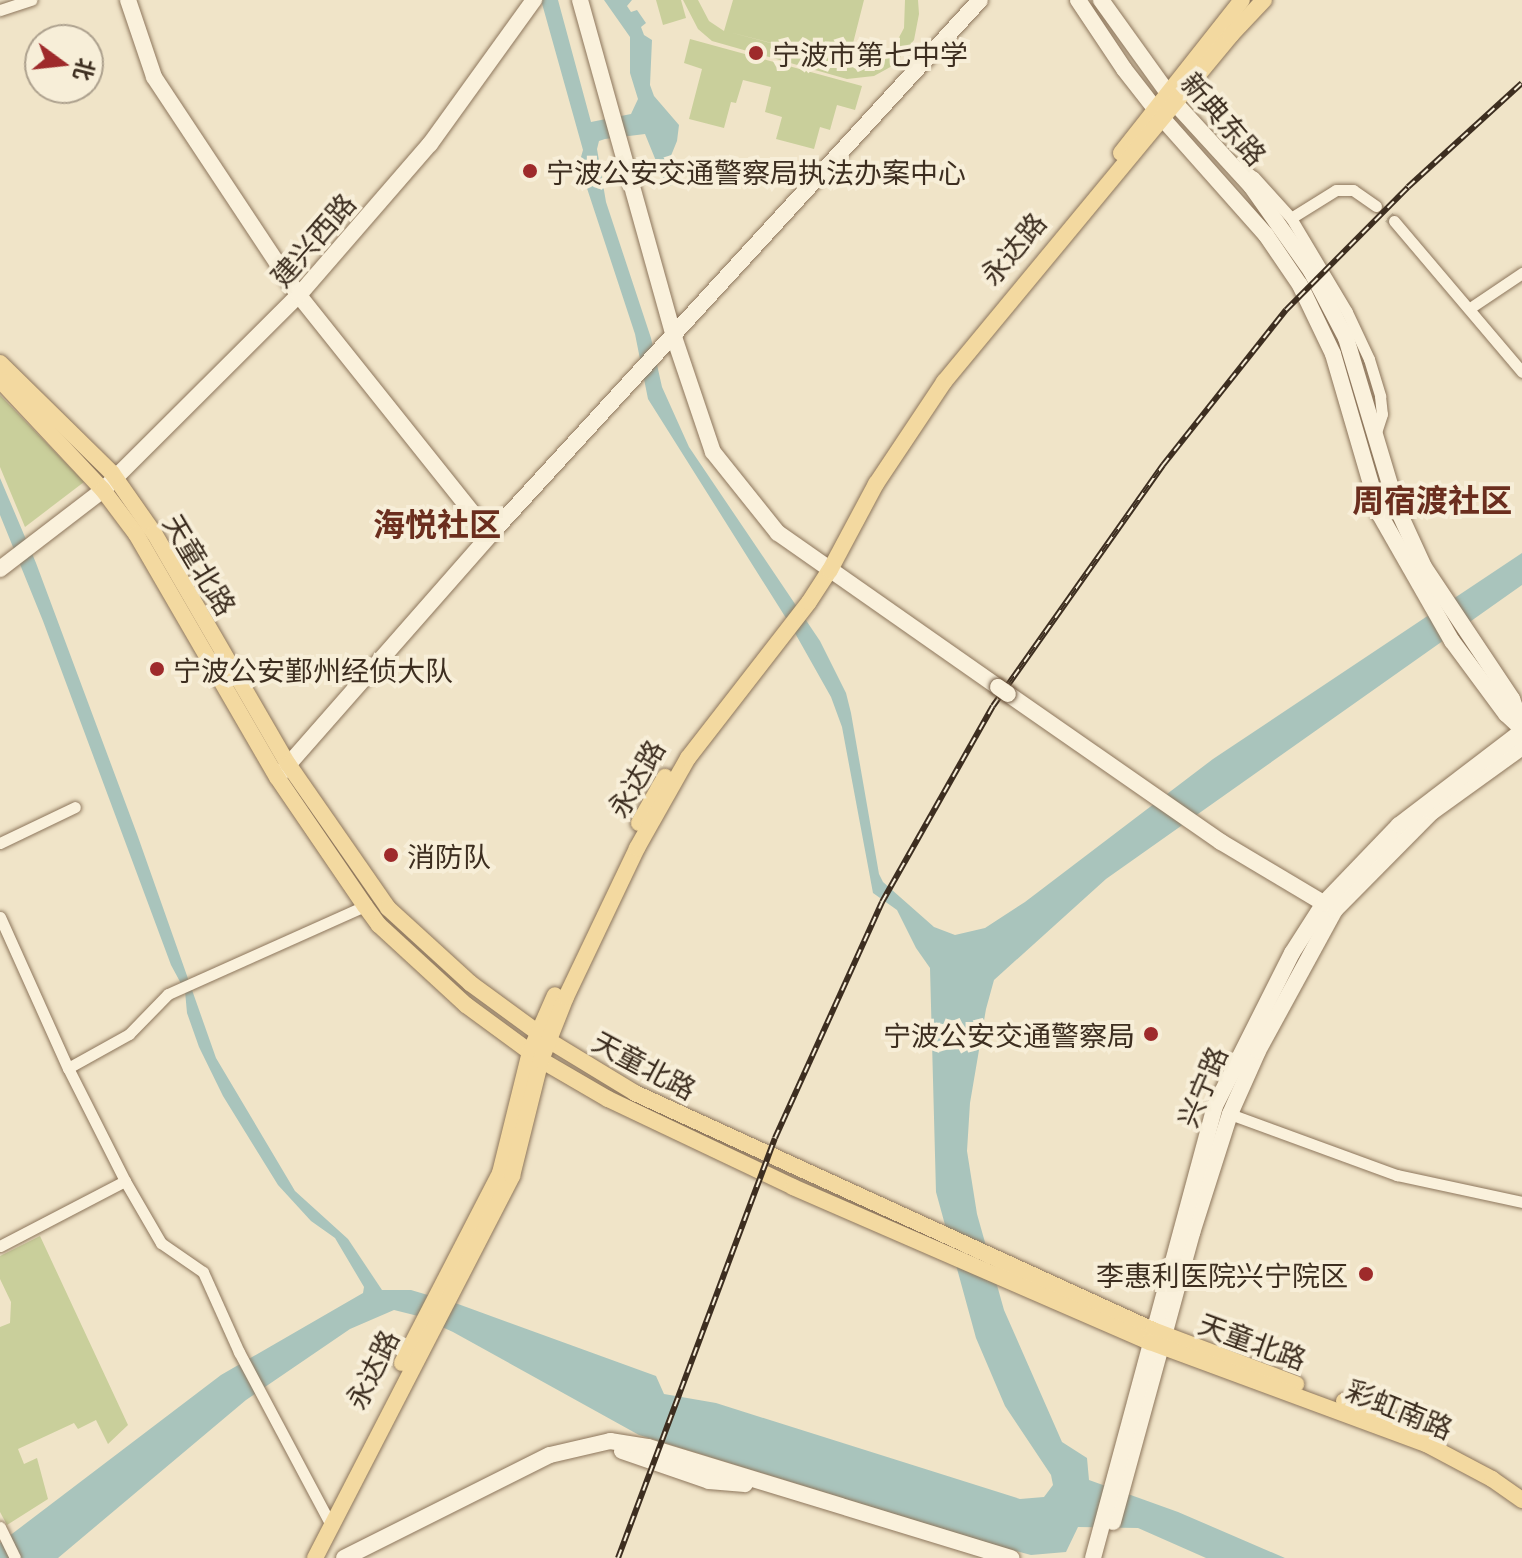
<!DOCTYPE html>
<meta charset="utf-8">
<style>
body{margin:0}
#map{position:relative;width:1522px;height:1558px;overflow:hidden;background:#f0e4c8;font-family:Literata,"Noto Sans SC",serif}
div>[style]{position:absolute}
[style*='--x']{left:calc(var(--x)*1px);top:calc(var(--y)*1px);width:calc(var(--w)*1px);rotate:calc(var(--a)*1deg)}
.green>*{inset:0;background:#c9cf9b}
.water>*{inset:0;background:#a9c4bc}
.street-tunnel>*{height:11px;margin-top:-5.5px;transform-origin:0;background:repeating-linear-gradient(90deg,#ccc0a6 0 11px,transparent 0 16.5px)}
.roads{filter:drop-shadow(0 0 2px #8d765c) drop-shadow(0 0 2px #8d765c)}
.street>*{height:11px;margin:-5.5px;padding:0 5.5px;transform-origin:5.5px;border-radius:5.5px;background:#faf1dc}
.secondary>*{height:16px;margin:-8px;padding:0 8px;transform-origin:8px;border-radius:8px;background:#faf1dc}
.primary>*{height:16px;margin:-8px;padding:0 8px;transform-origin:8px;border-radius:8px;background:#f3d9a0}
.rail>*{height:6px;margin-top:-3px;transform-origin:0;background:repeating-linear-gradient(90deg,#f7eed8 0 9px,#3d2e20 0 18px);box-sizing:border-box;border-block:2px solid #3d2e20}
.bridges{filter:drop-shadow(0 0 2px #6f573f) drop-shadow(0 0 2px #6f573f)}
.secondary-bridge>*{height:16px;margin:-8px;padding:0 8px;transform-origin:8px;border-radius:8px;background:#faf1dc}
.dots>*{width:22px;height:22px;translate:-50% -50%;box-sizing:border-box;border:4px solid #f7eed8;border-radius:50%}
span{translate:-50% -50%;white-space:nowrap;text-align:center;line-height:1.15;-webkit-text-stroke:8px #f7eed8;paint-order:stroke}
.poi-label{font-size:28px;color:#3d2e20}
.left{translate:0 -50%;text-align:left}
.right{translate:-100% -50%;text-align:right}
.street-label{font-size:28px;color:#3d2e20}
.quarter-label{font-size:32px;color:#6b2e1e;font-weight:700}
.north{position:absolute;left:24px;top:24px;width:80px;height:80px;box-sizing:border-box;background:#f7eed8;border:2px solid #ada18e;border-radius:50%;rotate:105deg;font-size:22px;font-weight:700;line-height:32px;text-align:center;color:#3d2e20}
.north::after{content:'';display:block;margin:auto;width:28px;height:36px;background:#9e2a2b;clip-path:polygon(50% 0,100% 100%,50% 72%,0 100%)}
</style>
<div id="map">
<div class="green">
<div style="clip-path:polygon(656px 0,681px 0,686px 18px,663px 25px)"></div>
<div style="clip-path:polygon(683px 0,698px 0,709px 21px,724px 31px,733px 0,864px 0,848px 63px,729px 32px,854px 65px,877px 60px,895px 45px,904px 28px,905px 0,918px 0,919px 14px,914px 40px,894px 65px,874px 76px,847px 79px,712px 41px,698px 29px)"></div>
<div style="clip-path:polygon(690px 39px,862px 86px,855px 110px,837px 105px,830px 130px,820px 127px,814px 149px,776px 139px,782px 117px,765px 112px,771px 87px,743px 80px,736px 103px,731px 102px,724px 128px,689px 119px,702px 69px,684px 63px)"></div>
<div style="clip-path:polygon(0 395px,84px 482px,25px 527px,0 467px)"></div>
<div style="clip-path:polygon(40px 1236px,128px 1425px,108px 1444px,96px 1420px,78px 1429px,74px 1423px,18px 1449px,24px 1464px,37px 1458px,48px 1499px,7px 1525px,0 1512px,0 1327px,10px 1323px,11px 1302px,0 1279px,0 1256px)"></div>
</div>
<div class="water">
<div style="clip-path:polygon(541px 0,558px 0,591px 122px,631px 114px,638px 99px,630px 73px,630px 37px,604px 0,632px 0,627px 6px,631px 12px,637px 10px,646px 23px,641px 27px,644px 35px,652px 40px,650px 85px,654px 96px,679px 125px,677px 141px,668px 163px,676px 182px,670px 186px,665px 183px,645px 134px,605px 139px,599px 141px,597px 149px,606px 202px,651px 338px,662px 387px,689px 447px,820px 641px,846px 693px,851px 713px,879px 874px,883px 882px,934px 927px,955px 935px,985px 928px,1025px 902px,1213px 759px,1522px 553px,1522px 585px,1106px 879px,994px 980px,986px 1009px,970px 1103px,967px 1151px,977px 1214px,1004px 1310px,1062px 1442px,1087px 1458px,1089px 1480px,1178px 1512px,1285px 1558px,1206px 1558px,1138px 1528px,1078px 1527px,1066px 1552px,1031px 1555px,991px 1544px,639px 1435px,453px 1332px,418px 1316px,394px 1310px,350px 1329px,246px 1400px,58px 1558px,0 1558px,0 1543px,221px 1375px,363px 1293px,364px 1287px,335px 1238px,311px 1221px,278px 1185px,223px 1096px,199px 1047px,187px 1013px,185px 991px,171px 965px,43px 621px,0 515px,0 478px,36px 563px,137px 834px,216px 1058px,295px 1191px,348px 1239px,382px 1290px,411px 1290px,458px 1304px,656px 1376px,664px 1394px,716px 1403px,1020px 1499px,1044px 1497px,1053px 1485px,1051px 1475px,1005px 1406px,976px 1338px,936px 1192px,930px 968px,916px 948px,897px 910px,873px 893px,842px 727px,831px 697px,791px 626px,648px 399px,635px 334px,579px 164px,583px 150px)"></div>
</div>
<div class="street-tunnel">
<div style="--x:1376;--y:206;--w:23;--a:40"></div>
</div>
<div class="roads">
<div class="street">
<div style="--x:0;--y:10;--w:33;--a:-18"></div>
<div style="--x:1240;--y:167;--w:17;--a:36"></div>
<div style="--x:1254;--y:177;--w:55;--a:47.9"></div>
<div style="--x:1291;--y:218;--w:109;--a:59.2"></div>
<div style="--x:1347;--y:312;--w:52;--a:64.9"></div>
<div style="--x:1369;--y:359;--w:39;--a:73"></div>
<div style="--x:1380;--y:396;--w:18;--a:84"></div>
<div style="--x:1382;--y:414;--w:20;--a:108"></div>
<div style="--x:1291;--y:218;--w:53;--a:-31.9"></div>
<div style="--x:1336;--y:190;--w:17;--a:0"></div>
<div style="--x:1353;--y:190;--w:28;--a:35"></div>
<div style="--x:1394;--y:221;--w:198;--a:49.7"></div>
<div style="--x:1470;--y:308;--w:63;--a:-33.9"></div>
<div style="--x:0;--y:843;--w:83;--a:-25.6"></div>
<div style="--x:0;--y:917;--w:166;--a:65.8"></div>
<div style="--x:68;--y:1068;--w:127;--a:63.2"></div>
<div style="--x:125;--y:1181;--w:72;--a:59.9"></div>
<div style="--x:161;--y:1243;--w:51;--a:34.6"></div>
<div style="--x:203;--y:1272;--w:88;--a:65.8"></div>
<div style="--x:239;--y:1352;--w:198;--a:62"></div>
<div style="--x:68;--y:1068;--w:70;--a:-29.1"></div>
<div style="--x:129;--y:1034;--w:56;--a:-45.7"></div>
<div style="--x:168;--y:994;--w:216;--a:-24.1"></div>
<div style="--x:1230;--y:1114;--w:178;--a:20.1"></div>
<div style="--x:1397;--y:1175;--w:128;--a:12.2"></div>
<div style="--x:0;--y:1246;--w:141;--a:-27.5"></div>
<div style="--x:0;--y:1527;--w:34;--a:64"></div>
</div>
<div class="secondary">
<div style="--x:128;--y:0;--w:81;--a:71.3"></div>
<div style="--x:154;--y:77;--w:259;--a:56.5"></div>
<div style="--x:297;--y:293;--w:310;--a:51.4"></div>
<div style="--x:580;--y:0;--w:350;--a:74.4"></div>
<div style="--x:674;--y:337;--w:121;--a:71.3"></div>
<div style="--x:713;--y:452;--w:104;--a:51.3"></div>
<div style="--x:778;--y:533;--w:269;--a:35"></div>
<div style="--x:1078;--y:0;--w:83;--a:56.3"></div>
<div style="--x:1124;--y:69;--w:63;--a:52"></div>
<div style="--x:1163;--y:119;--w:155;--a:48.4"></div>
<div style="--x:1266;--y:235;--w:60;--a:55.8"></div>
<div style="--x:1300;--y:285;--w:76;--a:64.4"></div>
<div style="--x:1333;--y:354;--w:168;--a:73.7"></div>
<div style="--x:1380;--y:515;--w:145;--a:60.3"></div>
<div style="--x:1452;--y:641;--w:91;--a:53.5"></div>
<div style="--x:1506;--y:714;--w:22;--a:43"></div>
<div style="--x:1101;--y:0;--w:127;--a:54.3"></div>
<div style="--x:1175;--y:103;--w:113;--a:47.5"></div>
<div style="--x:1251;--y:186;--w:104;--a:54.8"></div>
<div style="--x:1311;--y:271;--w:76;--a:62.4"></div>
<div style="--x:1346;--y:338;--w:177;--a:73.3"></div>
<div style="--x:1397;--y:508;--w:65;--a:65.4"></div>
<div style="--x:1424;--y:567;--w:159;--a:56.3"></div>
<div style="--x:1512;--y:699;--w:30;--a:70"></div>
<div style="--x:0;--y:569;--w:130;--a:-37.5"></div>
<div style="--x:103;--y:490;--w:276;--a:-44.9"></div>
<div style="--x:299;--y:295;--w:200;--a:-49.1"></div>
<div style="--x:430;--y:144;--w:178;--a:-54.2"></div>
<div style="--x:1008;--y:694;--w:259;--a:34.8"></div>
<div style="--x:1221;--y:842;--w:127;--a:30.8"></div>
<div style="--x:281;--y:773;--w:317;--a:-48.7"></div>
<div style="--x:490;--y:535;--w:725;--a:-47.51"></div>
<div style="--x:622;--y:1451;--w:92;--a:19"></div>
<div style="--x:709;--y:1481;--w:36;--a:5"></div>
<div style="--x:1113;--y:1522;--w:300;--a:-74.7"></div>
<div style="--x:1192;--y:1233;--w:125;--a:-72.3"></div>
<div style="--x:1230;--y:1114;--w:69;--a:-66"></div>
<div style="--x:1258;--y:1051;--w:161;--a:-61.4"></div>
<div style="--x:1335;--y:910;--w:138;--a:-45.3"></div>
<div style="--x:1432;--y:812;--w:111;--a:-35.8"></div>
<div style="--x:344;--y:1558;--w:230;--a:-26.6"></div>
<div style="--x:550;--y:1455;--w:62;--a:-13.1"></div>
<div style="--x:610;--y:1441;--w:38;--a:9"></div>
<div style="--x:648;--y:1447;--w:380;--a:17"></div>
<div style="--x:1093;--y:1558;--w:466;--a:-74.9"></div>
<div style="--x:1214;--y:1108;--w:174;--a:-63.3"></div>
<div style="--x:1292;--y:953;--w:59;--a:-57.4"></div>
<div style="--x:1324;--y:903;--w:108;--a:-46.1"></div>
<div style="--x:1399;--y:825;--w:155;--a:-37.4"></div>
</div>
<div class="primary">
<div style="--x:1121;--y:153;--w:195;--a:-51.7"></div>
<div style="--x:0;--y:363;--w:157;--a:44.5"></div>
<div style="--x:112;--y:473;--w:73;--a:55"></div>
<div style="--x:154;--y:533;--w:267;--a:59.9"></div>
<div style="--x:288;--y:764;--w:175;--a:55.2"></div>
<div style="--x:388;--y:908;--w:111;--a:42.4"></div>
<div style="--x:470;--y:983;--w:97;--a:36.2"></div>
<div style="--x:548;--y:1040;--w:102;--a:31.3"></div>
<div style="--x:635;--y:1093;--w:570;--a:24.59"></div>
<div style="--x:1153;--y:1330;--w:153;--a:20.7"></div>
<div style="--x:0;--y:380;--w:151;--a:46.9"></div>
<div style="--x:103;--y:490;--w:55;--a:53.1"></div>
<div style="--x:136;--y:534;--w:281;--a:59.9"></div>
<div style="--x:277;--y:777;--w:156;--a:55.7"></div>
<div style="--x:365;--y:906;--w:24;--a:54"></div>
<div style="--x:379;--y:925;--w:118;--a:42.6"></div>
<div style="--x:466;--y:1005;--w:93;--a:36.3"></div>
<div style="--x:541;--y:1060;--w:78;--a:30.2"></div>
<div style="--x:608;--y:1099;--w:205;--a:25.4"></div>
<div style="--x:793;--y:1187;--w:389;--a:23.5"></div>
<div style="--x:1150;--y:1342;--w:294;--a:20.3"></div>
<div style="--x:1426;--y:1444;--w:75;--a:27.9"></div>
<div style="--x:1492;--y:1479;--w:37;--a:35"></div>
<div style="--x:639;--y:823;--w:53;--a:-60.5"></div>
<div style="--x:402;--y:1363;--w:214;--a:-62.7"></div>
<div style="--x:500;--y:1173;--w:125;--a:-76.1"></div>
<div style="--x:530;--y:1052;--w:62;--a:-66.3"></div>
<div style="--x:1344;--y:1401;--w:85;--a:21.4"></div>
<div style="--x:315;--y:1558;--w:430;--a:-62.7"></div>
<div style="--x:512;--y:1176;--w:120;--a:-76"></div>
<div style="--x:541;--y:1060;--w:68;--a:-68.4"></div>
<div style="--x:566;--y:997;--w:165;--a:-64.5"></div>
<div style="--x:637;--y:848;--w:103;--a:-60.5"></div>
<div style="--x:688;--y:758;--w:197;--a:-52.2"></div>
<div style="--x:809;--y:602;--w:38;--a:-57"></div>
<div style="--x:830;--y:570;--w:98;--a:-61.9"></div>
<div style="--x:876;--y:484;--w:123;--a:-56.3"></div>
<div style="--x:944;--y:382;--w:450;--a:-50.4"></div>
<div style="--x:1231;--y:35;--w:48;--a:-46.7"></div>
</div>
</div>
<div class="rail">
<div style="--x:618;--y:1558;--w:448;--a:-69.5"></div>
<div style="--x:775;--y:1138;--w:259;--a:-65.6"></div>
<div style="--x:882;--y:902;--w:225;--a:-60.5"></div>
<div style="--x:993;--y:706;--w:295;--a:-54.8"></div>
<div style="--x:1163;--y:465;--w:198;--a:-51.6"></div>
<div style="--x:1286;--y:310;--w:173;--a:-45.2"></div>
<div style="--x:1408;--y:187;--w:154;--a:-42.4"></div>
</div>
<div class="bridges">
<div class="secondary-bridge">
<div style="--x:998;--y:687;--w:12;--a:35"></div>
</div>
</div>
<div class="dots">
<div style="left:756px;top:53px;background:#9e2a2b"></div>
<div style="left:530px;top:171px;background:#9e2a2b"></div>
<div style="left:157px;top:669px;background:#9e2a2b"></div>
<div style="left:391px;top:855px;background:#9e2a2b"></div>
<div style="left:1151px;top:1034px;background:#9e2a2b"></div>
<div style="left:1366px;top:1274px;background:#9e2a2b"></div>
</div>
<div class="poi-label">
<span class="left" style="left:772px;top:53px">宁波市第七中学</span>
<span class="left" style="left:546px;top:171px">宁波公安交通警察局执法办案中心</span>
<span class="left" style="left:173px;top:669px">宁波公安鄞州经侦大队</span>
<span class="left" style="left:407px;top:855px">消防队</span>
<span class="right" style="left:1135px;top:1034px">宁波公安交通警察局</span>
<span class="right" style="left:1348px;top:1274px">李惠利医院兴宁院区</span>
</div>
<div class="street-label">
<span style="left:1225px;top:118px;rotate:49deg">新典东路</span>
<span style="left:312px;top:239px;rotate:-49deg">建兴西路</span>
<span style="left:1012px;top:248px;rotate:-50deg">永达路</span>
<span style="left:201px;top:564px;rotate:59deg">天童北路</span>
<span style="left:635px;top:778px;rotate:-60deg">永达路</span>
<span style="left:645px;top:1064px;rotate:28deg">天童北路</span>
<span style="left:1201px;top:1086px;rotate:-67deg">兴宁路</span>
<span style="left:1253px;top:1340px;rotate:20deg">天童北路</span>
<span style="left:371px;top:1369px;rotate:-64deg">永达路</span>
<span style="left:1400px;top:1408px;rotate:22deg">彩虹南路</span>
</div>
<div class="quarter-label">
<span style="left:1432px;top:498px">周宿渡社区</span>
<span style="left:437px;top:522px">海悦社区</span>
</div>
<div class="north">北</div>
</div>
